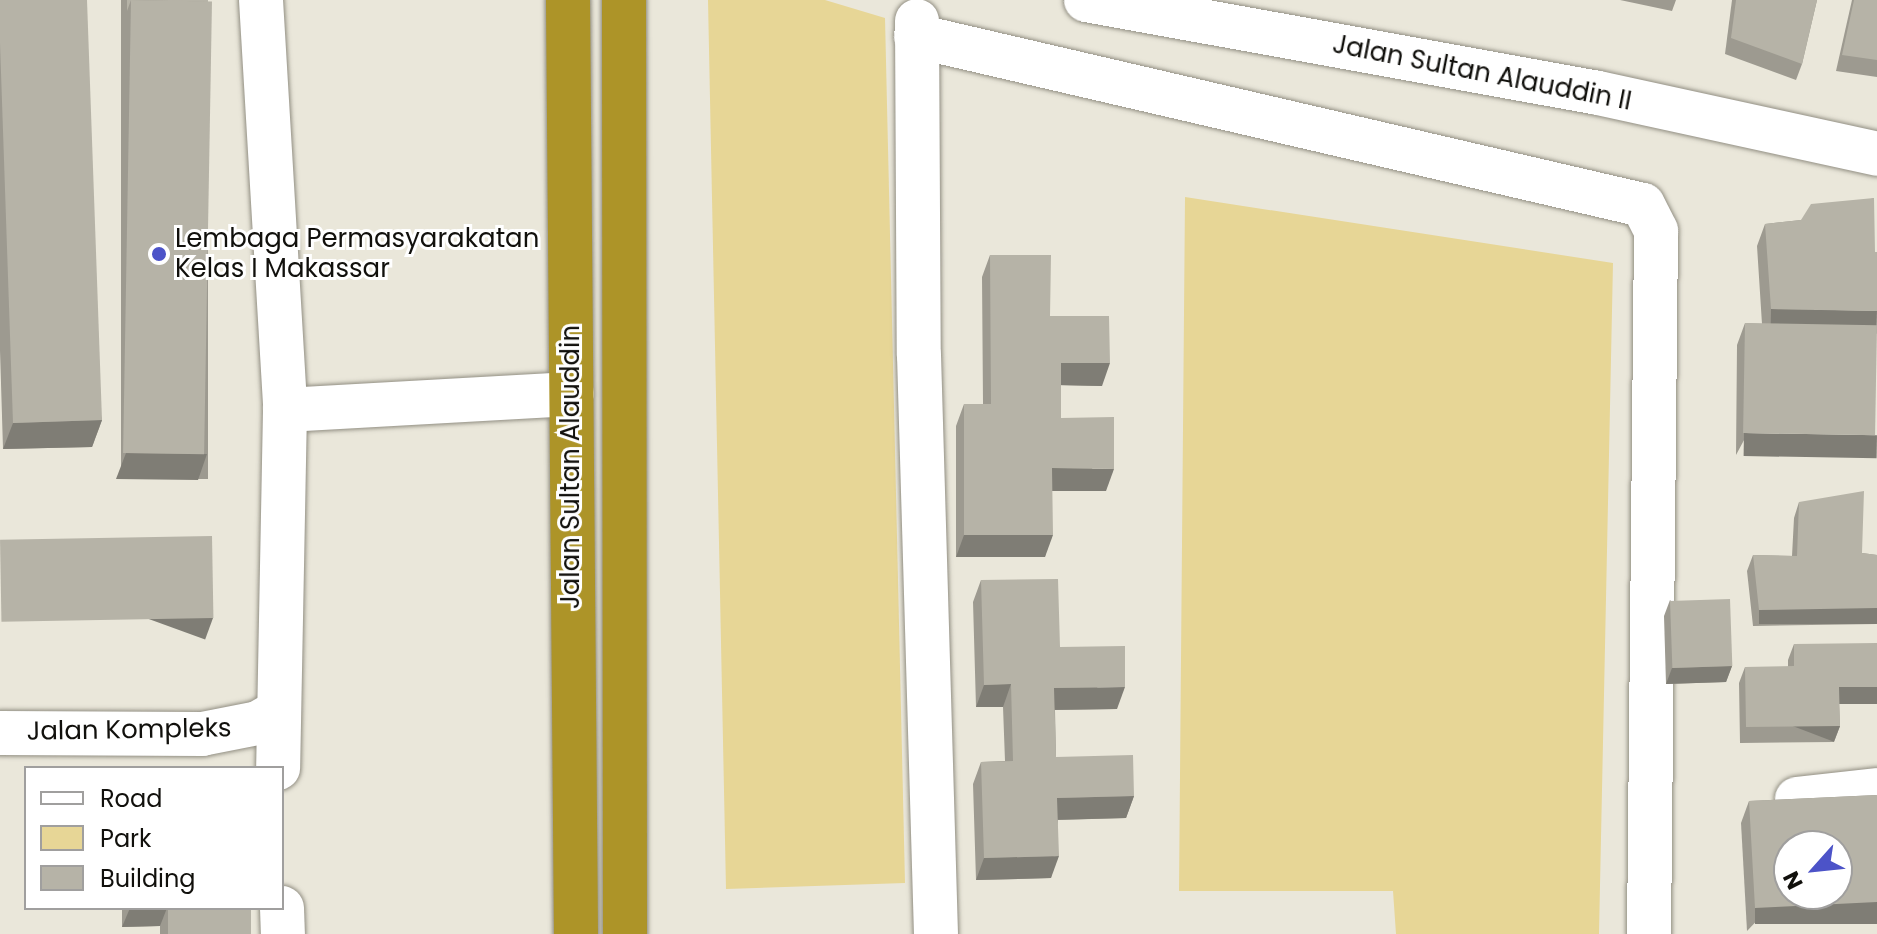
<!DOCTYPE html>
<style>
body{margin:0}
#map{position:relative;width:1877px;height:934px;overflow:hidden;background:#eae7da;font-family:Poppins,sans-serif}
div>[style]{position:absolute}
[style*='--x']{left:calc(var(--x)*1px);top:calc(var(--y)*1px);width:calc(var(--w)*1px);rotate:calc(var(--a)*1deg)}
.green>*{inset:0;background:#e7d696}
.roads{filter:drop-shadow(0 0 2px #928f83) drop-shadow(0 0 2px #928f83)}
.minor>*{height:44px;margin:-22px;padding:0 22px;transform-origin:22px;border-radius:22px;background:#fff}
.highway>*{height:44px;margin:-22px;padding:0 22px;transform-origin:22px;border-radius:22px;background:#ad9428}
.wall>*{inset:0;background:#9d9a90;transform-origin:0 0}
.shaded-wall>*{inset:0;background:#7f7d75;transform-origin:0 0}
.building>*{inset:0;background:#b6b3a7;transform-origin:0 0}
.dots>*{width:22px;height:22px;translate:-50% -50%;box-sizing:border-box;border:4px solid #fff;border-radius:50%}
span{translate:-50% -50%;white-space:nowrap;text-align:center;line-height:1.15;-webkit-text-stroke:6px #fff;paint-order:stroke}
.street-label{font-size:26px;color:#11100c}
.poi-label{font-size:26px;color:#11100c}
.left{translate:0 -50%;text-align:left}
.legend{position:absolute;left:24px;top:766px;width:260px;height:144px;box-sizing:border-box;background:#fff;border:2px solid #a09f9e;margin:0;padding:10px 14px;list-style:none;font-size:24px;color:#11100c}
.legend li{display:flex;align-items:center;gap:16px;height:40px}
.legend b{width:40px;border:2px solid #a09f9e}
.north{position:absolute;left:1773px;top:830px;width:80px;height:80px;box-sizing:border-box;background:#fff;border:2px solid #a09f9e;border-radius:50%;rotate:243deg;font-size:22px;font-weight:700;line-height:32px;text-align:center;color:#11100c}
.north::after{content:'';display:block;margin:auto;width:28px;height:36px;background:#4c53c8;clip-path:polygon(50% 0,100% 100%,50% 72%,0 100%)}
</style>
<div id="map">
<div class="green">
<div style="clip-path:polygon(708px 0,825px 0,885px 18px,905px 883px,726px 889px)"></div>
<div style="clip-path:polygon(1185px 197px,1613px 263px,1599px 934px,1396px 934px,1393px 891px,1179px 891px)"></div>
</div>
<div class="roads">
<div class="minor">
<div style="--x:261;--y:0;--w:411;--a:86.6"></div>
<div style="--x:285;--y:410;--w:358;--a:91.1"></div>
<div style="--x:1086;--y:0;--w:520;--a:10.29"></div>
<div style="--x:1598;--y:93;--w:286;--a:12.3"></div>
<div style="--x:917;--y:21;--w:334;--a:89.7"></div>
<div style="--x:919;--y:355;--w:579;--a:88.32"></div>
<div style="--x:916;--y:36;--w:746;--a:13.09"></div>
<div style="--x:1643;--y:205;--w:29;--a:63"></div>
<div style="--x:1656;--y:231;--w:703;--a:90.57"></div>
<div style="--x:285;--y:410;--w:287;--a:-3.2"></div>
<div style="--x:0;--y:733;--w:202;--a:0.3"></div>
<div style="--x:202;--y:734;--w:57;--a:-11.1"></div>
<div style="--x:258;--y:723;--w:24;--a:-30"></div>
<div style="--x:1797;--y:799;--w:81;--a:-6.4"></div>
<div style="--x:282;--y:908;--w:26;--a:88"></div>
</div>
<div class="highway">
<div style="--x:568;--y:0;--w:934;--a:89.51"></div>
<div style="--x:624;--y:0;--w:934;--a:89.94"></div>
</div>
</div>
<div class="wall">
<div style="clip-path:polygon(0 0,102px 420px,92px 447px,3px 449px,0 350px)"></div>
<div style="left:121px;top:0;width:87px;height:479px"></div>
<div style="clip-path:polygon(1620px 0,1676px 0,1672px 11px)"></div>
<div style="clip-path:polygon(1732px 0,1817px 0,1802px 64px,1796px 80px,1725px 54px)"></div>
<div style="clip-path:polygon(1852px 0,1877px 0,1877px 77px,1836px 71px)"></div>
<div style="clip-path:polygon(1874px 198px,1736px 455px,1737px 345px,1745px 323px,1762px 324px,1757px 246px,1765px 224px,1801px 220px)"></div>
<div style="clip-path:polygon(990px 255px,1050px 316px,1102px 386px,1061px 385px,1061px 418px,1106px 491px,1052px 491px,1045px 557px,956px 557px,956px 426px,964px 404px,983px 404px,982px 277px)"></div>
<div style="clip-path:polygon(1799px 502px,1862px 553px,1877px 555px,1877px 624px,1753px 626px,1747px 571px,1753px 555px,1792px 556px,1794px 518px)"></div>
<div style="clip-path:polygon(981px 580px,1060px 647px,1117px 709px,1055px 710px,1056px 757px,1134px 796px,1126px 818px,1058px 820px,1051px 878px,976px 880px,973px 784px,981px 762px,1005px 761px,1003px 707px,976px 707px,973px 602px)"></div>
<div style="clip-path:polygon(1670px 600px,1732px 666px,1726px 682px,1666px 684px,1664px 616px)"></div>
<div style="clip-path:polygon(1794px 644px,1877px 703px,1839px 703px,1840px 726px,1834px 742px,1740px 743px,1739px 683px,1745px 667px,1788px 667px,1788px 660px)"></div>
<div style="clip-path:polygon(1877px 795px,1747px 931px,1741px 823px,1749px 801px)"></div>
<div style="clip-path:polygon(122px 908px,251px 908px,251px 934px,160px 934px,160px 926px,122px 927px)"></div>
</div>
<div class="shaded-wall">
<div style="left:1771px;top:309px;width:106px;height:23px;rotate:1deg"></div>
<div style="clip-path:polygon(1061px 363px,1110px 363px,1102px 386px,1053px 385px)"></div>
<div style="clip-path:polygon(102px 420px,92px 447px,3px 449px,13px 423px)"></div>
<div style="left:1744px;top:433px;width:133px;height:23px;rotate:1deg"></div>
<div style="clip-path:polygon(126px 453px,207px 454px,198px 480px,116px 479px)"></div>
<div style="clip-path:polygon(1052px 468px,1114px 469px,1106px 491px,1044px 491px)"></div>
<div style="clip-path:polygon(964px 535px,1053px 535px,1045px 557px,956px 557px)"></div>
<div style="left:1877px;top:608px;width:16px;height:118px;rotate:90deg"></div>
<div style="left:213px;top:618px;width:23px;height:213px;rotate:110deg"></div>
<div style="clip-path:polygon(1732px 666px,1726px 682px,1666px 684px,1672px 668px)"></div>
<div style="clip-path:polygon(1011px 684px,1003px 707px,976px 707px,984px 685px)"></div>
<div style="clip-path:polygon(1125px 687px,1117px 709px,1046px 710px,1054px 688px)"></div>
<div style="left:1839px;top:687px;width:38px;height:17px"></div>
<div style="left:1840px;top:726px;width:17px;height:94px;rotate:111deg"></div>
<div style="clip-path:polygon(1134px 796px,1126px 818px,1049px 820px,1057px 798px)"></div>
<div style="clip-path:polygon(1059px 856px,1051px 878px,976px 880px,984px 858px)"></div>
<div style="left:1877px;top:902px;width:22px;height:122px;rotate:90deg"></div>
<div style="clip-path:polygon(130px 908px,167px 908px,160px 926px,122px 927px)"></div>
</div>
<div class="building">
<div style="clip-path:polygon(0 0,87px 0,102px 420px,13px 423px,0 43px)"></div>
<div style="clip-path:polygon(127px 0,208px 0,208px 2px,131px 0,127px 11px)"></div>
<div style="left:131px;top:0;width:81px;height:453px;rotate:1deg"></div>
<div style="clip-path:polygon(1736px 0,1817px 0,1802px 64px,1731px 38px)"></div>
<div style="clip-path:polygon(1854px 0,1877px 0,1877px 60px,1842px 55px)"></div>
<div style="clip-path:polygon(1874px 198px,1875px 252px,1877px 252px,1877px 311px,1771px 309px,1765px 224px,1801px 220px,1811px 204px)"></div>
<div style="clip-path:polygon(990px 255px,1051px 255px,1050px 316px,1109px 316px,1110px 363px,1061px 363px,1061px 418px,1114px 417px,1114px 469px,1052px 468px,1053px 535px,964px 535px,964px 404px,991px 404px)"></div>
<div style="left:1745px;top:323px;width:132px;height:110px;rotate:1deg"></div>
<div style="clip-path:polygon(1864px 491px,1862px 553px,1877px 555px,1877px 608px,1759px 610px,1753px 555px,1797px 556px,1799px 502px)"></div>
<div style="left:212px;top:536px;width:82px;height:212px;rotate:89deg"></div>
<div style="clip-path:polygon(1058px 579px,1060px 647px,1125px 646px,1125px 687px,1054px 688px,1056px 757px,1133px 755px,1134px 796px,1057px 798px,1059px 856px,984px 858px,981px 762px,1013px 761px,1011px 684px,984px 685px,981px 580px)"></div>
<div style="left:1730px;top:599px;width:67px;height:60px;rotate:88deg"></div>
<div style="clip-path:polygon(1877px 643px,1877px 687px,1839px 687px,1840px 726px,1746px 727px,1745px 667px,1794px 666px,1794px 644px)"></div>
<div style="clip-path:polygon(evenodd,1877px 795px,1877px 902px,1755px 908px,1749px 801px,1877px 795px,1789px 846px,1837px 846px,1837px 894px,1789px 894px,1789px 846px)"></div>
<div style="left:168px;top:908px;width:83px;height:26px"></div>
</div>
<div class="dots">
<div style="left:159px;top:254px;background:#4c53c8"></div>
</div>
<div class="street-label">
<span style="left:1482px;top:73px;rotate:11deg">Jalan Sultan Alauddin II</span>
<span style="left:571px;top:467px;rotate:-90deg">Jalan Sultan Alauddin</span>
<span style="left:129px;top:730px;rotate:-1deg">Jalan Kompleks</span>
</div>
<div class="poi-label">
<span class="left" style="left:175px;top:254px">Lembaga Permasyarakatan<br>Kelas I Makassar</span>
</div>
<ul class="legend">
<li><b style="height:10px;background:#fff"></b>Road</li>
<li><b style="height:22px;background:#e7d696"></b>Park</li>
<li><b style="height:22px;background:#b6b3a7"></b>Building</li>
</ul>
<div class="north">N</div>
</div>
